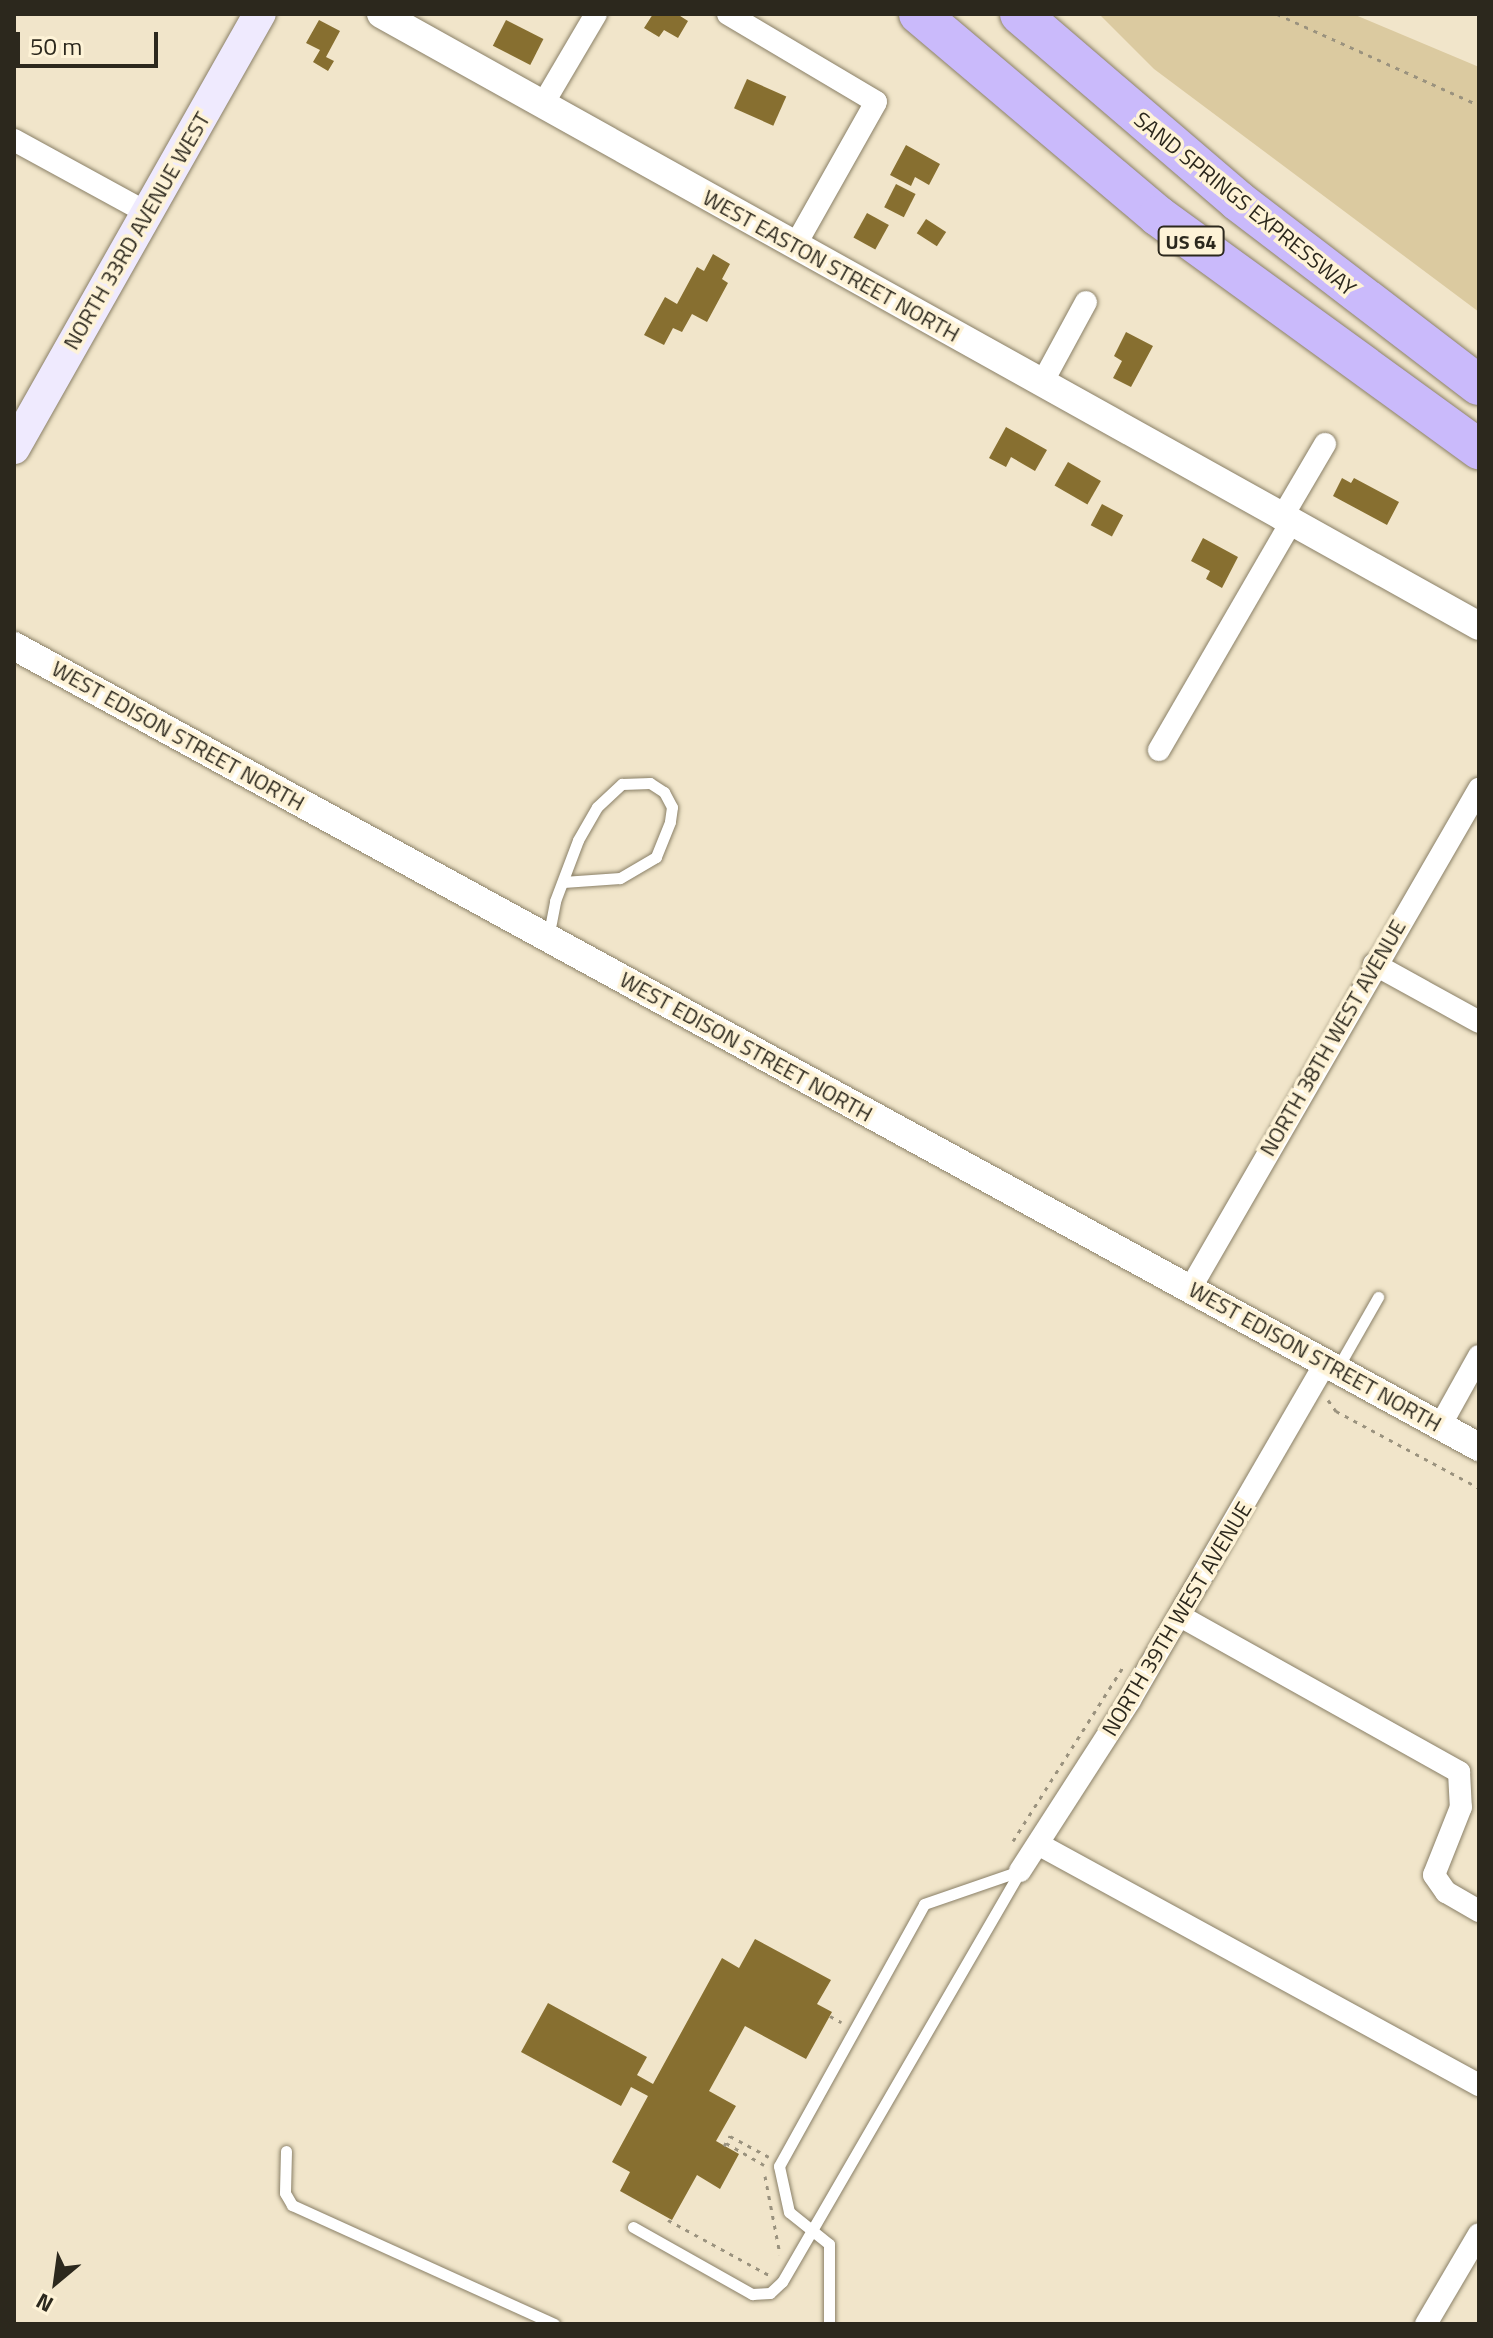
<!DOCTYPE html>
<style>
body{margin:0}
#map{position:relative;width:1493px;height:2338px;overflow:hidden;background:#f1e5ca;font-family:"Titillium Web",sans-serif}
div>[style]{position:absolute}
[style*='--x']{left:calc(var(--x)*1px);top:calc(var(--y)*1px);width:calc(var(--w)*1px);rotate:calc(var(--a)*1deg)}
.green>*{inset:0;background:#dbcaa0}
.building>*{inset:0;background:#876f30;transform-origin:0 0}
.path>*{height:3px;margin-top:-1.5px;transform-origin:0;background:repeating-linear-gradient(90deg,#9a927e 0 4px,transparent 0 10px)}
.roads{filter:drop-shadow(0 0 2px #8a8067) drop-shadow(0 0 2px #8a8067)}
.service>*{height:11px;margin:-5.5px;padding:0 5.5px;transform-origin:5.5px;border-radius:5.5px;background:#fff}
.minor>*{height:22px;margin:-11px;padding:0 11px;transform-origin:11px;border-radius:11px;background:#fff}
.tertiary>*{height:28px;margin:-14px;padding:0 14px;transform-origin:14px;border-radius:14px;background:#fff}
.secondary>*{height:32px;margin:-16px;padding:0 16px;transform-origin:16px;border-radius:16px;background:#efeafe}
.motorway>*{height:40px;margin:-20px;padding:0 20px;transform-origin:20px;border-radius:20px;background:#cabafb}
span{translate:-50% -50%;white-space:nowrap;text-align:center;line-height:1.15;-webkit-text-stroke:7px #fef3d7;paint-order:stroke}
.shield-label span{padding:2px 6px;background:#fef3d7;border:2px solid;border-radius:6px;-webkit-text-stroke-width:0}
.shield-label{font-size:20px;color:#2c281d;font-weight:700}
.street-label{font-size:22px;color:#2c281d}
.frame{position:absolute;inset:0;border:16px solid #2c281d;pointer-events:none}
.north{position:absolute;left:16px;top:2242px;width:80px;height:80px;-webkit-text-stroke:6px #fef3d7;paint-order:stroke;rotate:209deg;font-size:22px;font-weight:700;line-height:32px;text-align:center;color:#2c281d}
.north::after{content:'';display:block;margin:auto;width:28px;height:36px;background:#2c281d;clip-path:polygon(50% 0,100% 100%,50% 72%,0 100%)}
.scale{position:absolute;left:16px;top:32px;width:142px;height:36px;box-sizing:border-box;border:4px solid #2c281d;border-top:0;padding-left:10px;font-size:24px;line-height:28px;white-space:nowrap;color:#2c281d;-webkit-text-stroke:6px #fef3d7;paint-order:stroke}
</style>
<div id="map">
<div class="green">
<div style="clip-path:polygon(1099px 14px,1353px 14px,1479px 67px,1479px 312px,1154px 69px)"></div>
</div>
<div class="building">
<div style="clip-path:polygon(653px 14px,677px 14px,688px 21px,678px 38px,664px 30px,659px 37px,644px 28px)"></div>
<div style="clip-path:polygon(319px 20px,340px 31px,326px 57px,334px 61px,328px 71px,313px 62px,320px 50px,306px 43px)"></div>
<div style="left:506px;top:20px;width:42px;height:29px;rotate:27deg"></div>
<div style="left:747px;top:79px;width:43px;height:32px;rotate:24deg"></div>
<div style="clip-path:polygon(906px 145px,940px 164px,929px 185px,915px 177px,911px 186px,890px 175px)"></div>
<div style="left:896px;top:184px;width:22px;height:26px;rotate:27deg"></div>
<div style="left:867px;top:213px;width:25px;height:28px;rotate:29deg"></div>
<div style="left:926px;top:219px;width:24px;height:17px;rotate:33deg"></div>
<div style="clip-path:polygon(713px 254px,730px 264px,722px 279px,728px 283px,707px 322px,692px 314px,682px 332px,673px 328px,664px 345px,644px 335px,665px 297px,677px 304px,697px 267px,704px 271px)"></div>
<div style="clip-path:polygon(1126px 332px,1153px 346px,1131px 387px,1113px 378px,1122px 361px,1114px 356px)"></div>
<div style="clip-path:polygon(1006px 427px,1047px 450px,1035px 471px,1011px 457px,1006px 467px,989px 458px)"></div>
<div style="left:1068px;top:462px;width:38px;height:27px;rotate:30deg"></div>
<div style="clip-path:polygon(1342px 478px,1351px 483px,1354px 478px,1399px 502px,1387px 525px,1333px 496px)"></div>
<div style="left:1102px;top:504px;width:24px;height:24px;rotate:28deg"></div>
<div style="clip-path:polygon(1203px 538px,1238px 557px,1222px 588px,1206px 579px,1210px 571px,1191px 561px)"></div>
<div style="clip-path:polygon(755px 1939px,831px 1980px,817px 2004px,832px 2012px,806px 2059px,745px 2026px,709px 2091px,736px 2106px,716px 2141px,739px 2154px,720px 2189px,697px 2175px,672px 2220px,620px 2191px,630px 2172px,612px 2162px,648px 2096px,631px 2087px,621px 2106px,521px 2052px,548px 2003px,647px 2057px,637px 2075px,653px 2084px,722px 1958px,739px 1968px)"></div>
</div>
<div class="path">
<div style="--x:1277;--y:14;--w:222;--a:24.3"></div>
<div style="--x:1328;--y:1400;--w:14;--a:54"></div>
<div style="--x:1336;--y:1411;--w:162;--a:28.3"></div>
<div style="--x:1013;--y:1841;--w:209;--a:-57.7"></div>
<div style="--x:830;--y:2016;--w:13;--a:29"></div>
<div style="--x:726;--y:2143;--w:44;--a:30.1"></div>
<div style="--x:724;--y:2146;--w:12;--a:-59"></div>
<div style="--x:730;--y:2136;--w:44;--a:28.3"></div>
<div style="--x:765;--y:2176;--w:80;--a:79.2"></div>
<div style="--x:668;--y:2220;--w:115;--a:28.6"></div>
</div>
<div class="roads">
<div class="service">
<div style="--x:548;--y:938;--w:38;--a:-79"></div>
<div style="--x:555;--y:901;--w:65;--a:-69.3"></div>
<div style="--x:578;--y:840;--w:38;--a:-60"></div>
<div style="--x:597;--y:807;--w:34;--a:-43"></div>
<div style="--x:622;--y:784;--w:28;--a:-2"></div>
<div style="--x:650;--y:783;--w:17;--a:33"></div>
<div style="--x:664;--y:792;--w:17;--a:62"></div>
<div style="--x:672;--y:807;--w:15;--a:98"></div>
<div style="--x:670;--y:822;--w:38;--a:112"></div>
<div style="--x:656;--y:857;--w:42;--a:149.7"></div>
<div style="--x:620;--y:878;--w:57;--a:176"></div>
<div style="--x:1337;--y:1369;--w:83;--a:-60.3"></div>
<div style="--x:286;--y:2151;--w:42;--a:91.4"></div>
<div style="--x:285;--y:2193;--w:14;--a:60"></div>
<div style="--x:292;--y:2205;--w:288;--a:24.4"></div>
<div style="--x:633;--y:2227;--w:137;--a:29.4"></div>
<div style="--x:752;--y:2294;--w:18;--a:-3"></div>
<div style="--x:770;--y:2293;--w:16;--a:-43"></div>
<div style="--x:782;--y:2282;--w:475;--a:-59.9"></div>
<div style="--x:829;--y:2324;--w:80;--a:-90"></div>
<div style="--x:829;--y:2244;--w:51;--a:-141.3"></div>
<div style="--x:789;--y:2212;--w:47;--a:-102.3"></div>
<div style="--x:779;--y:2166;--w:299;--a:-61"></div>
<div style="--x:924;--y:1904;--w:102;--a:-19"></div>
</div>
<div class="minor">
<div style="--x:728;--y:14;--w:172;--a:30.7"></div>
<div style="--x:876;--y:102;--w:165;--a:119.4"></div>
<div style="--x:543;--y:104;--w:104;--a:-59.5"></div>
<div style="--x:14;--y:140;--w:154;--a:28.7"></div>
<div style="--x:1042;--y:383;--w:92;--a:-61.5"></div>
<div style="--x:1281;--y:519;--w:87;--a:-59.6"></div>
<div style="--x:1159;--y:750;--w:261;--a:-59.9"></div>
<div style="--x:1374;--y:964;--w:120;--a:28.9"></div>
<div style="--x:1190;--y:1289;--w:578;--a:-59.97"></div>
<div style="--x:1440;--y:1426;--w:80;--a:-60.9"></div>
<div style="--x:1180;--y:1616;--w:320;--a:29.2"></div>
<div style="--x:1459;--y:1772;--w:35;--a:87"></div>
<div style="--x:1461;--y:1807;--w:73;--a:111.7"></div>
<div style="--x:1434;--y:1875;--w:21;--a:55"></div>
<div style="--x:1446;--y:1892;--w:38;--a:30"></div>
<div style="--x:1038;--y:1844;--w:503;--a:28.66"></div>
<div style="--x:1020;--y:1871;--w:203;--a:-57.2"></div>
<div style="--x:1130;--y:1700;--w:389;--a:-59.9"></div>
<div style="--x:1426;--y:2324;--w:104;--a:-59.5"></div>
</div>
<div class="tertiary">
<div style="--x:381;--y:14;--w:1257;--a:29.13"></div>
<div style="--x:14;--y:646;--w:1670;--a:28.67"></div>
</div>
<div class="secondary">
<div style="--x:14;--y:448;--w:499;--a:-60.5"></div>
</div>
<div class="motorway">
<div style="--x:919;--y:14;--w:313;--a:40.2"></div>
<div style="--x:1158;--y:216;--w:397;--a:36"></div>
<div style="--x:1020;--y:14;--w:287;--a:40.6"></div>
<div style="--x:1238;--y:201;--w:303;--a:37.4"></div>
</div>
</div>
<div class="shield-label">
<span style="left:1191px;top:241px">US 64</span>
</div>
<div class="street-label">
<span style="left:1245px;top:204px;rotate:39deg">SAND SPRINGS EXPRESSWAY</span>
<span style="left:137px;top:231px;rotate:-60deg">NORTH 33RD AVENUE WEST</span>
<span style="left:831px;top:266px;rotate:29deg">WEST EASTON STREET NORTH</span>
<span style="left:178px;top:736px;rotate:29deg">WEST EDISON STREET NORTH</span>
<span style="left:1333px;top:1038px;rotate:-60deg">NORTH 38TH WEST AVENUE</span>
<span style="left:746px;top:1047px;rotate:29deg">WEST EDISON STREET NORTH</span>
<span style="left:1315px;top:1357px;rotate:29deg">WEST EDISON STREET NORTH</span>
<span style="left:1177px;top:1619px;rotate:-59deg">NORTH 39TH WEST AVENUE</span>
</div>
<div class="frame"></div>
<div class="north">N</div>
<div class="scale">50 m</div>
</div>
